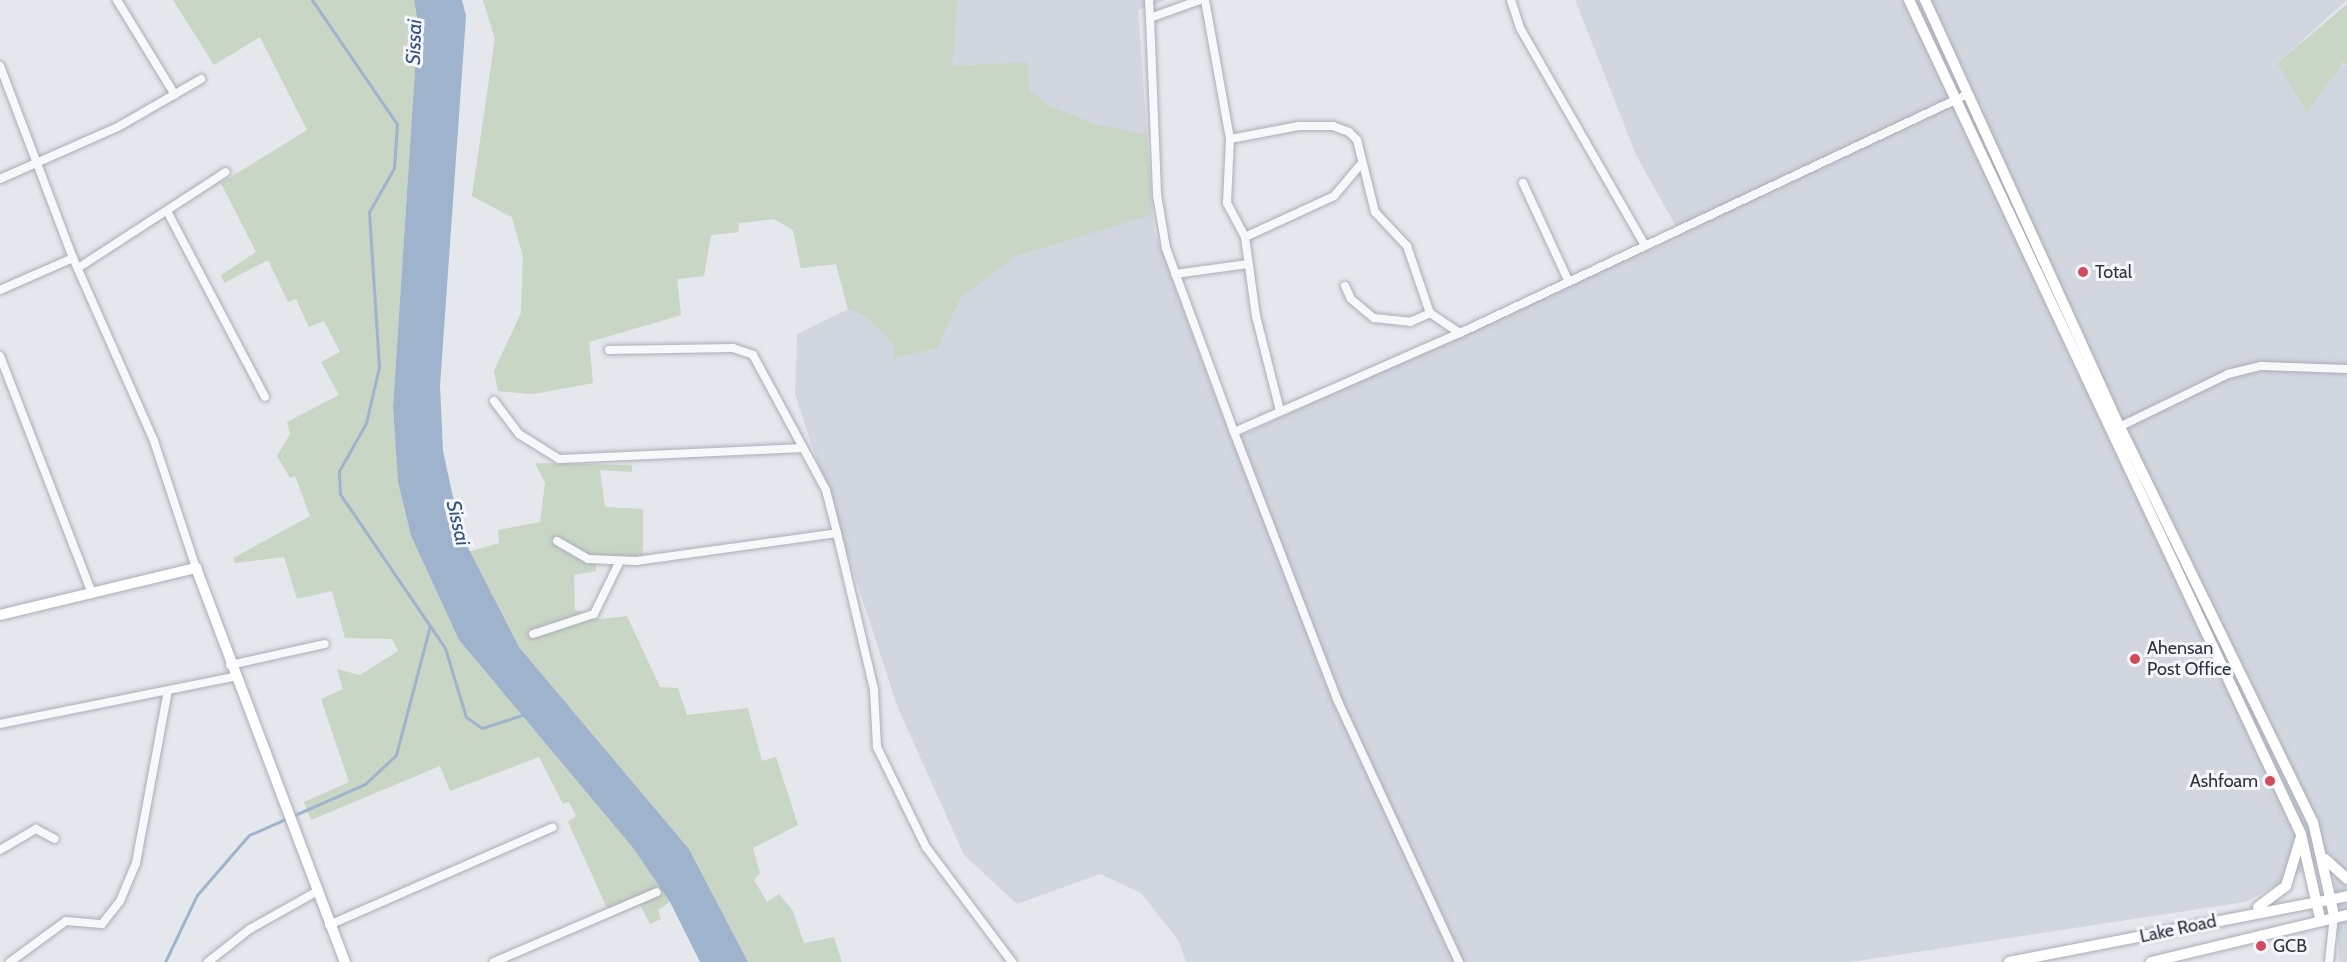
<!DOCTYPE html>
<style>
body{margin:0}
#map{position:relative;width:2347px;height:962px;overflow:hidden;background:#e4e7ec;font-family:Cabin,sans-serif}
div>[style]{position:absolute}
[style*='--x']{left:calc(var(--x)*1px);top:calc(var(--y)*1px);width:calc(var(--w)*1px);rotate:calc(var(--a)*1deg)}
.built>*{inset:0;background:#d2d6de}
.green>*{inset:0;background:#c9d6c5}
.water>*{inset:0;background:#9fb4cc}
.stream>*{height:3px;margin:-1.5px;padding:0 1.5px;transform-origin:1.5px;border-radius:1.5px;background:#9fb4cc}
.roads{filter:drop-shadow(0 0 2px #a9aeb7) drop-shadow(0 0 2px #a9aeb7)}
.street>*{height:8px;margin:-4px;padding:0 4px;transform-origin:4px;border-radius:4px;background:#f7f8fa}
.secondary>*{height:10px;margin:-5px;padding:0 5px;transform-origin:5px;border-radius:5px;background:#fff}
.dots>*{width:16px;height:16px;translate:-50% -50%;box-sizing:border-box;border:3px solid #f4f6f9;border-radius:50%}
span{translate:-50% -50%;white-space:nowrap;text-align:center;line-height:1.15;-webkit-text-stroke:6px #f4f6f9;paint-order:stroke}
.poi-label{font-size:18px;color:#2b3445}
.left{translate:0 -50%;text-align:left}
.right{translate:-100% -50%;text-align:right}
.street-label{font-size:18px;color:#2b3445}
.water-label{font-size:20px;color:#34527a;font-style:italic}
</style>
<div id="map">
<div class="built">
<div style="clip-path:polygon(483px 0,1166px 0,1138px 10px,1154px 230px,1231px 440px,1681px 235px,1637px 157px,1575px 0,2347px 0,2277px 63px,2347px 65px,2347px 962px,2339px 962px,2334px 855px,2245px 902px,1851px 962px,1186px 962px,1178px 940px,1141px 893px,1100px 874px,1017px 904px,964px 855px,898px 708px,795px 394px,797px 334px,848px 309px,836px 264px,801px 268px,793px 230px,774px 219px,739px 223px,738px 232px,711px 235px,704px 276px,677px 279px,681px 315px,589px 342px,593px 383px,533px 394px,498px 391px,494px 371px,521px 313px,523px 256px,512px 217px,472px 196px,495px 39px)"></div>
</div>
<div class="green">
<div style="clip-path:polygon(173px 0,414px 0,418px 23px,393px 407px,398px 482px,411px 536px,459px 640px,633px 848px,670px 902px,658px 910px,661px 919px,650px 924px,640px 905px,611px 917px,568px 822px,576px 816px,569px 802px,563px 804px,539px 757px,450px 791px,440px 766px,311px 820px,304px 802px,349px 782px,321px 699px,343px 689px,337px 669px,360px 675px,398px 651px,392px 639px,345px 638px,332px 591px,297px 599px,284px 557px,235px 563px,233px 558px,310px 516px,295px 476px,290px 478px,277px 456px,290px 434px,287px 422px,339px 395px,321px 362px,340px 352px,324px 321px,309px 327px,296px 299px,288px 302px,268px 260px,224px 283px,221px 275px,256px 252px,221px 183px,307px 130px,260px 37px,214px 65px)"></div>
<div style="clip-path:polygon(483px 0,957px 0,952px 66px,1027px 62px,1030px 91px,1050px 106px,1095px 124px,1147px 135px,1151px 215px,1016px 256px,961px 297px,937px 348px,894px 358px,895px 346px,866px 316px,848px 309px,836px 264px,801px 268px,793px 230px,774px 219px,739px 223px,738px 232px,711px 235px,704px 276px,677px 279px,681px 315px,589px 342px,593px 383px,533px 394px,498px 391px,494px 371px,521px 313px,523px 256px,512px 217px,472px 196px,495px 39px)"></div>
<div style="clip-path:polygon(2347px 4px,2347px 65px,2343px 63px,2307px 112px,2277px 63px)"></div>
<div style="clip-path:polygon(535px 463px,632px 465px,632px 472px,600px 470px,605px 507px,643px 509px,643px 557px,596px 555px,596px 571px,574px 575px,575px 610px,601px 619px,627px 616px,660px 687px,678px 688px,687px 715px,748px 708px,762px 761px,776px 757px,798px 825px,753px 848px,760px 873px,754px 880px,767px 902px,779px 894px,793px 911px,804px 943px,834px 937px,842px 962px,748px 962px,689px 849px,519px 647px,468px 552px,499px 543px,498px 530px,540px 522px,545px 483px)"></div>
</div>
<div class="water">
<div style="clip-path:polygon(414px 0,462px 0,466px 16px,440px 386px,443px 451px,461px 534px,519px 647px,689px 849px,748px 962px,700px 962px,670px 902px,633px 848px,459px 640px,411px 536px,398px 482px,393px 407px,418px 23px)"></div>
</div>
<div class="stream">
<div style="--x:312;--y:0;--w:150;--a:55.6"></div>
<div style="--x:397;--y:124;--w:44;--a:93.9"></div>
<div style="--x:394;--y:168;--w:51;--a:119.6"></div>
<div style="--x:369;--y:212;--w:155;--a:86.3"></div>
<div style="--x:379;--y:367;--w:57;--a:103.1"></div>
<div style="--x:366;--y:423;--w:55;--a:119.4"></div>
<div style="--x:339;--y:471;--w:23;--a:88"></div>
<div style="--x:340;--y:494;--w:186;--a:55.7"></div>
<div style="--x:445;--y:648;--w:72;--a:73.1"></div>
<div style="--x:466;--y:717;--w:19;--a:35"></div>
<div style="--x:482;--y:728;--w:42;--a:-18"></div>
<div style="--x:165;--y:962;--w:74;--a:-64.5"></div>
<div style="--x:197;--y:895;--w:79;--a:-49.1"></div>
<div style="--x:249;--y:835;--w:127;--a:-23.7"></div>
<div style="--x:365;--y:784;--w:42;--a:-43.1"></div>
<div style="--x:396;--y:755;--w:134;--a:-75.3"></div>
</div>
<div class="roads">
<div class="street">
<div style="--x:117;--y:0;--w:111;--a:58.6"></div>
<div style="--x:1149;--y:0;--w:18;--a:87"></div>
<div style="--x:1150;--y:18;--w:53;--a:-19.8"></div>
<div style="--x:1205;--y:0;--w:141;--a:79.8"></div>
<div style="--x:1230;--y:139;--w:64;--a:92.7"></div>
<div style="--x:1227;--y:203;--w:38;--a:62"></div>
<div style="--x:1245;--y:237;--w:80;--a:82.1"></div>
<div style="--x:1256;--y:316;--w:98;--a:75.8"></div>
<div style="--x:1511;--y:0;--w:29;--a:72"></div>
<div style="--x:1520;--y:28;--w:250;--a:60.1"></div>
<div style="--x:1150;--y:18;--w:177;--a:87.7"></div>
<div style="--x:1157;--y:195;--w:54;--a:80.4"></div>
<div style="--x:1166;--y:248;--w:196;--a:69.7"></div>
<div style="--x:0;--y:66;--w:205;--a:69.2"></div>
<div style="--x:73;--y:258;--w:200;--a:66.1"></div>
<div style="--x:154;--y:441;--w:134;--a:71.7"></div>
<div style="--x:1230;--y:139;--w:70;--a:-10.7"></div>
<div style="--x:1299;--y:126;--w:34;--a:0"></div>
<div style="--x:1333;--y:126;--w:17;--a:21"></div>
<div style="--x:1349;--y:132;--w:11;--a:45"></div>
<div style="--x:1357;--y:140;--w:74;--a:76"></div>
<div style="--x:1375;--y:212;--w:47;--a:46.7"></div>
<div style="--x:1407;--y:246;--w:71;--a:71.1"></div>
<div style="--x:1430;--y:313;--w:36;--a:34"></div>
<div style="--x:0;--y:179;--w:129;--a:-23.8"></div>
<div style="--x:118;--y:127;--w:96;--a:-30"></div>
<div style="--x:1523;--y:183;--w:109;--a:65.1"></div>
<div style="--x:167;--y:211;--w:210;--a:62.2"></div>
<div style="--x:1245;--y:237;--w:98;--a:-24.7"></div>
<div style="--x:1334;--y:196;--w:42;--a:-49.8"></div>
<div style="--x:78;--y:268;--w:176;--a:-33"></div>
<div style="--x:1175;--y:274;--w:74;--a:-7.8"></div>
<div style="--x:1345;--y:286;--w:14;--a:65"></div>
<div style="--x:1351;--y:299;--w:30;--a:40"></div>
<div style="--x:1374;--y:318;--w:36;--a:6"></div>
<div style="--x:1410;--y:322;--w:22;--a:-24"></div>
<div style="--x:0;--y:290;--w:80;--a:-23.7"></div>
<div style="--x:609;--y:350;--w:124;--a:-0.9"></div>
<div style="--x:733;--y:348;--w:21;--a:19"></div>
<div style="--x:753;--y:355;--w:153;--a:61.6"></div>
<div style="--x:826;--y:490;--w:44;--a:75.7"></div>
<div style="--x:0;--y:356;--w:252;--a:68.8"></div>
<div style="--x:494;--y:401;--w:41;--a:52.9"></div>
<div style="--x:519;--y:434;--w:47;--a:32"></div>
<div style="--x:559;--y:459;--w:241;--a:-2.6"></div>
<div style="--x:2117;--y:428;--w:123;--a:-25.9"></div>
<div style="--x:2228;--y:374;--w:34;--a:-14"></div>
<div style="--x:2261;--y:366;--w:86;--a:2"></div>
<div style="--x:557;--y:541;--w:36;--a:30"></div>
<div style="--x:588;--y:559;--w:48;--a:2.4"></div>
<div style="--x:636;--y:561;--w:203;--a:-7.9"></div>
<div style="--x:837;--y:533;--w:161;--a:76.7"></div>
<div style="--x:874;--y:690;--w:57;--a:87"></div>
<div style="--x:877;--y:747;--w:111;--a:63.9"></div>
<div style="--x:926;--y:847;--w:144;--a:53.2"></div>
<div style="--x:533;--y:634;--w:64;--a:-18.2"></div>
<div style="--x:594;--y:614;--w:59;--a:-63.9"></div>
<div style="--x:230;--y:665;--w:97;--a:-12.5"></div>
<div style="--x:0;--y:724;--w:238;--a:-11.4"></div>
<div style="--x:0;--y:850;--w:42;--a:-30.3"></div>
<div style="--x:36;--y:829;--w:21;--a:28"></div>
<div style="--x:329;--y:925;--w:244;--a:-23.6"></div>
<div style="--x:10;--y:962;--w:69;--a:-36.2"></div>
<div style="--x:66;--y:921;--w:36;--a:5"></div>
<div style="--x:102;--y:924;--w:29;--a:-52"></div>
<div style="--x:120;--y:901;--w:41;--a:-67.2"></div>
<div style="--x:136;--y:863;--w:175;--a:-79.5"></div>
<div style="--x:208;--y:962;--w:53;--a:-38.2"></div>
<div style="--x:250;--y:929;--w:76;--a:-29.3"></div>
<div style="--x:494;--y:962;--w:177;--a:-23.2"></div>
<div style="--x:1459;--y:962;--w:290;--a:-114.9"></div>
<div style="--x:1337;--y:699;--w:286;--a:-111.1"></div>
<div style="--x:1234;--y:432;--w:247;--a:-23.7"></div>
<div style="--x:1460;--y:333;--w:561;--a:-25.2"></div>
<div style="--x:2329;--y:962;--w:46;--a:-83.8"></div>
</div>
<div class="secondary">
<div style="--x:1909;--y:0;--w:922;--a:64.83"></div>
<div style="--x:2301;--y:834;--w:86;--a:77.3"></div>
<div style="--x:1925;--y:0;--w:469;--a:65.5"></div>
<div style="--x:2120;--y:427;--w:440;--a:64"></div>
<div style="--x:2313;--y:822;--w:95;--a:77.3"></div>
<div style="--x:0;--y:615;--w:202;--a:-13.5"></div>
<div style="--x:196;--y:568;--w:421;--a:69.3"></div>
<div style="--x:2325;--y:859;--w:30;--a:42"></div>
<div style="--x:2258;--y:907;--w:35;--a:-37"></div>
<div style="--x:2286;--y:886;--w:51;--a:-73"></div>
<div style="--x:2009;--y:962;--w:344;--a:-11"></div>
<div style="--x:2151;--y:962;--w:202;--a:-13.5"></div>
</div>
</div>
<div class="dots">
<div style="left:2083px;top:272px;background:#d1495b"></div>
<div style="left:2135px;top:659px;background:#d1495b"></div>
<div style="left:2270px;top:781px;background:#d1495b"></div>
<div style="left:2261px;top:946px;background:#d1495b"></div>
</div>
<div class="poi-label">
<span class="left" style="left:2095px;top:272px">Total</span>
<span class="left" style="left:2147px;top:659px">Ahensan<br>Post Office</span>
<span class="right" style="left:2258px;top:781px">Ashfoam</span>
<span class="left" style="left:2273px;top:946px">GCB</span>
</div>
<div class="street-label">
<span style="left:2178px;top:929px;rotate:-12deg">Lake Road</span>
</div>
<div class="water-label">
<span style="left:414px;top:42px;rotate:-88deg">Sissai</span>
<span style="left:458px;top:523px;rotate:77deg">Sissai</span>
</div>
</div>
